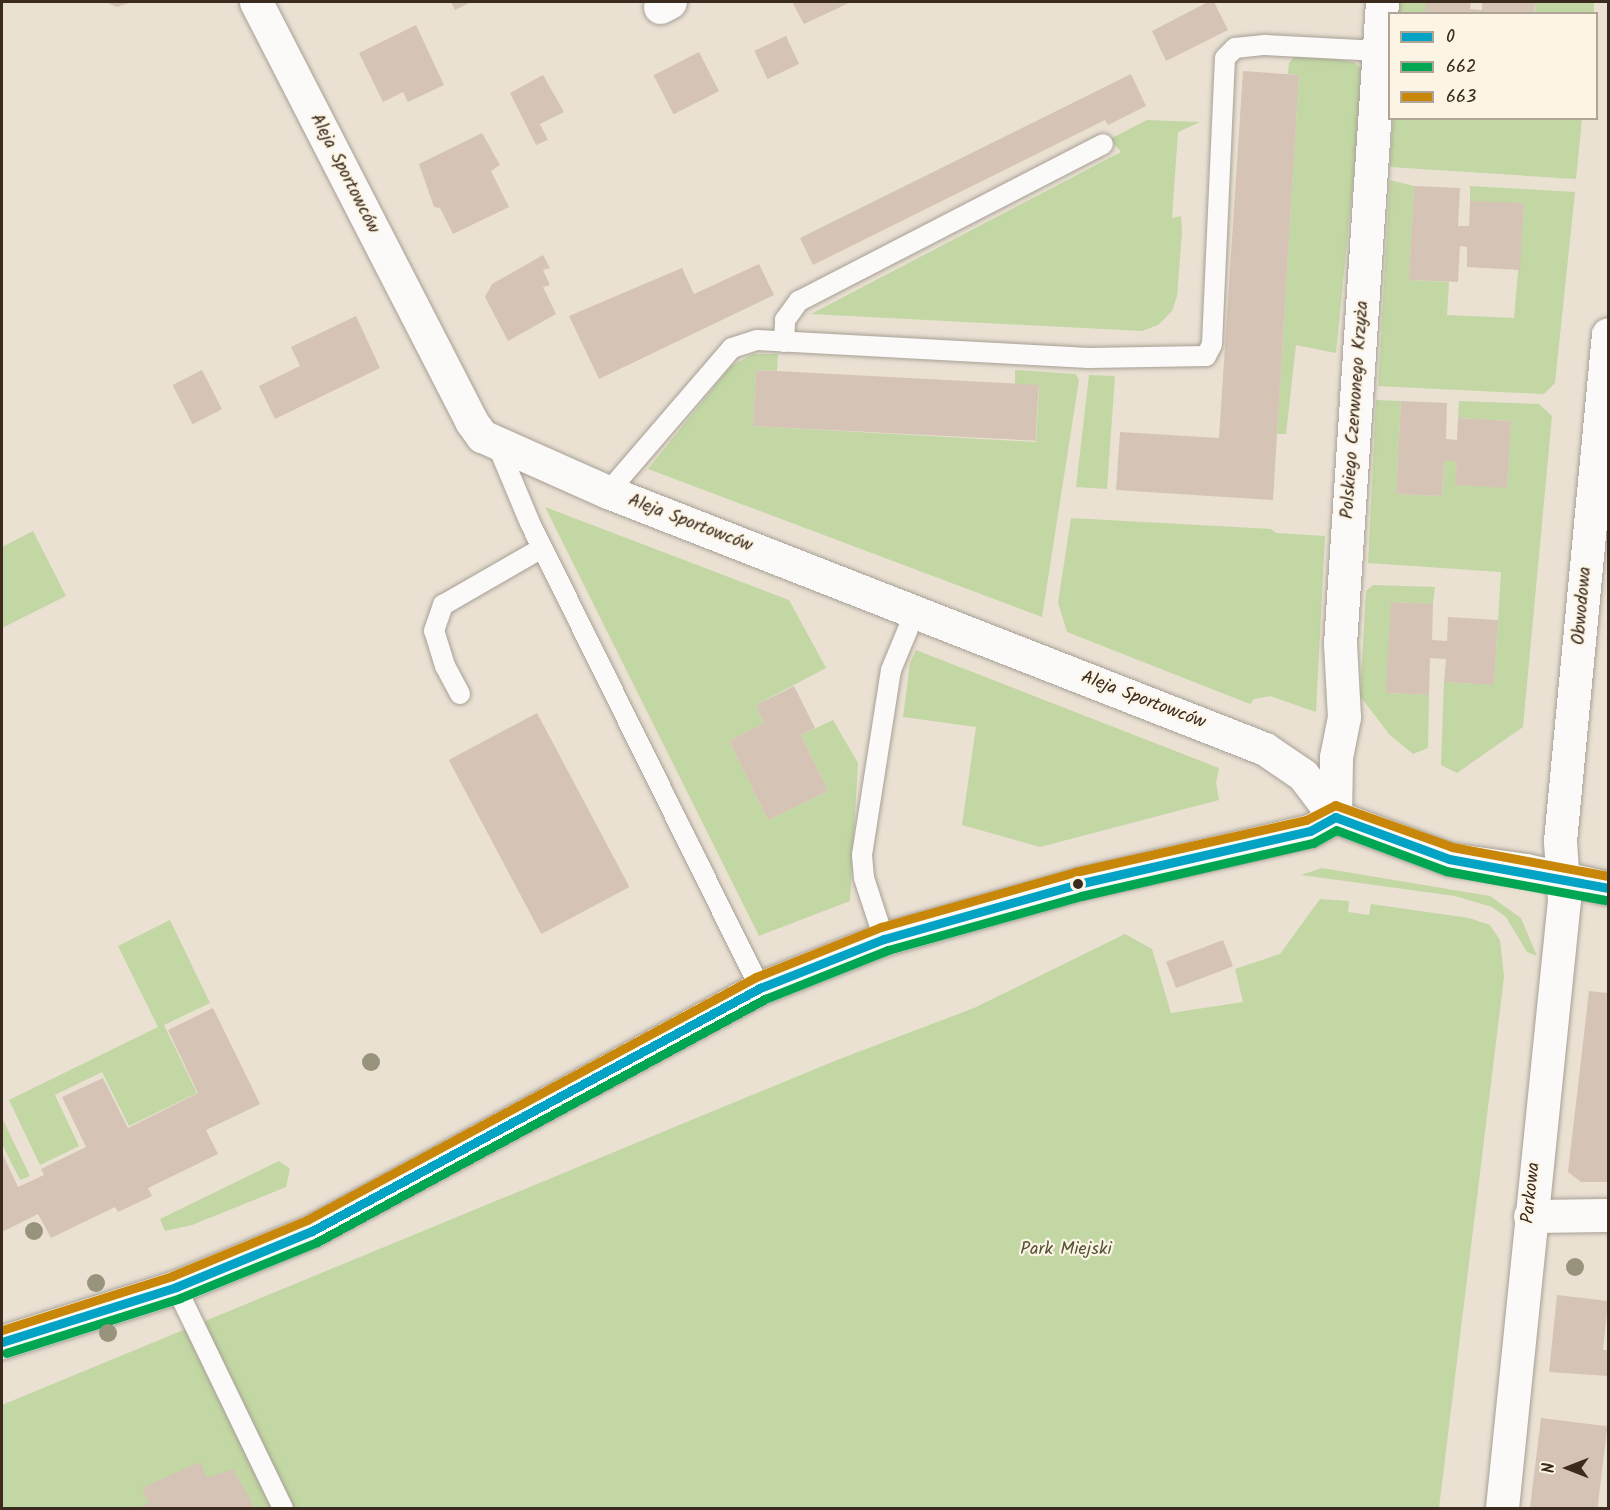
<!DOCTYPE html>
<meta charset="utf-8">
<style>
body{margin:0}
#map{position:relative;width:1610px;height:1510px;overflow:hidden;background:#eae1d3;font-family:Kalam,sans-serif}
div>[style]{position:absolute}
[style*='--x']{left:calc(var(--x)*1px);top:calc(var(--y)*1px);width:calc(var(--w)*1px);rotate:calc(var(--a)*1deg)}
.green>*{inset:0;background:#c2d7a3;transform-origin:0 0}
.building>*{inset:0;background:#d5c3b5;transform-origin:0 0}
.roads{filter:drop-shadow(0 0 2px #a7a096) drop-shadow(0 0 2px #a7a096)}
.service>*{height:20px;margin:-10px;padding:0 10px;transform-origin:10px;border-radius:10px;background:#fcfaf8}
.minor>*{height:33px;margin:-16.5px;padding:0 16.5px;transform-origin:16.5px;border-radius:16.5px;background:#fcfaf8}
.tertiary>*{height:33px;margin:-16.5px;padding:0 16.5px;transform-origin:16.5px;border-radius:16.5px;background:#fcfaf8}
.bus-1>*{height:9px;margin:-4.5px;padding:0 4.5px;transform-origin:4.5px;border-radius:4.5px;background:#03a3c5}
.bus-2>*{height:9px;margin:-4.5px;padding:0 4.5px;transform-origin:4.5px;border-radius:4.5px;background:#00a651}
.bus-3>*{height:9px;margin:-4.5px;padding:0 4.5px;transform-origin:4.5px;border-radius:4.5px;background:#c88708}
.trees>*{width:18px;height:18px;margin:-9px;border-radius:50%;background:#98937c}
.dots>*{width:16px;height:16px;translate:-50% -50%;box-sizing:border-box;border:3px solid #fcf5e5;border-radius:50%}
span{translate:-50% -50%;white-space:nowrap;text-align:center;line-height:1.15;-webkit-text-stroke:4.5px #fcf5e5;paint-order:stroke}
.street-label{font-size:18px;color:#3b2a1e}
.park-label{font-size:18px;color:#555335}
.frame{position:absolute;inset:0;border:3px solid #3b2a1e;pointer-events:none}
.legend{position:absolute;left:1388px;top:12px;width:210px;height:108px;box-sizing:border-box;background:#fcf5e5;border:2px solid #afa495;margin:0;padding:8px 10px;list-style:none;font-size:18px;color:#3b2a1e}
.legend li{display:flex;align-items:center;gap:12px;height:30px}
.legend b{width:30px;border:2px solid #afa495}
.north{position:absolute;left:1538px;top:1438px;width:60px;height:60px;-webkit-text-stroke:4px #fcf5e5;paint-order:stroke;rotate:270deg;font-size:16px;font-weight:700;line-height:24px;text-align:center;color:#3b2a1e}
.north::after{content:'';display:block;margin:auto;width:21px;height:27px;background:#3b2a1e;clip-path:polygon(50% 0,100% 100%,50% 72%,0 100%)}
</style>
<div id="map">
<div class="green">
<div style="left:1399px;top:2px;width:27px;height:11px"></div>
<div style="left:1535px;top:2px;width:59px;height:11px"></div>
<div style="clip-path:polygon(1297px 54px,1354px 62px,1364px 71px,1336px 353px,1296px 345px,1286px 434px,1277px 434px,1299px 75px,1288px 74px,1289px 63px)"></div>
<div style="clip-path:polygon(1393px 118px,1582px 119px,1576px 179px,1390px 167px)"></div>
<div style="clip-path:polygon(1147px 120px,1200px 122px,1178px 132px,1172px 218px,1181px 216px,1182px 233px,1177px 296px,1172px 311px,1158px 325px,1142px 331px,811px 314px,1121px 152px,1110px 139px)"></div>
<div style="clip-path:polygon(1390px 180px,1414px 186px,1409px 280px,1449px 282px,1447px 315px,1514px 318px,1524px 204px,1470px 201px,1470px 186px,1575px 192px,1555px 383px,1544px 394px,1378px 386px)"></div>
<div style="clip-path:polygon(753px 354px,778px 354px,777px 371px,756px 370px,753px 426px,1036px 442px,1039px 387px,1015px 385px,1015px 370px,1076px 374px,1079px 380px,1042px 617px,648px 469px,731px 366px)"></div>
<div style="clip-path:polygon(1089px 375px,1115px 376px,1107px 489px,1076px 487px)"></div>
<div style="clip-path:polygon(1376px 400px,1401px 401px,1396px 494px,1442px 496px,1444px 461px,1457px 461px,1456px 485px,1507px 487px,1511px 421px,1458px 418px,1459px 401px,1539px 404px,1552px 416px,1523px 727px,1457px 773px,1441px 765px,1444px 682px,1494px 685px,1501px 572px,1368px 563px)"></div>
<div style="clip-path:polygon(545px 507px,789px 600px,826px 668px,756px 705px,764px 723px,729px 741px,768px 820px,828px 791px,801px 735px,833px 720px,858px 763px,850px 901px,759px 936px)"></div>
<div style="clip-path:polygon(1071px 518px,1271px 529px,1276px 533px,1325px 536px,1316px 712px,1270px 696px,1254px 699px,1250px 704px,1067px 632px,1058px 603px)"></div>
<div style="clip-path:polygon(33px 531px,66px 596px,2px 628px,2px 547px)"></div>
<div style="clip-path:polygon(1373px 585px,1435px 587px,1433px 604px,1391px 602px,1387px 693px,1429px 695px,1428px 748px,1413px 754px,1389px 734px,1360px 696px,1366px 591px)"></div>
<div style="clip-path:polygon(916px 650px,1219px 768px,1216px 783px,1219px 800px,1040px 847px,962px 825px,976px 727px,903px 717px,910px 663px)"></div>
<div style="clip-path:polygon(1322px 868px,1490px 896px,1521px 918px,1537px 956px,1527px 952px,1506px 917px,1492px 907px,1455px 896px,1301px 875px)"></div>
<div style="clip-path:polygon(1320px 899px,1349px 901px,1348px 912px,1369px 915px,1371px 904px,1469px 918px,1490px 925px,1500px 940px,1504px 977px,1439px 1508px,2px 1508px,2px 1405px,832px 1062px,974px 1008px,1125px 934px,1152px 949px,1171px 1013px,1243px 1002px,1235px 969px,1280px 954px)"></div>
<div style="clip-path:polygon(170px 920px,210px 1003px,164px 1025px,197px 1093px,129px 1126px,102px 1072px,55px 1095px,79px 1146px,40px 1165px,9px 1100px,158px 1027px,118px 946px)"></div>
<div style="clip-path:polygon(2px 1118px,30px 1176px,20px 1180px,2px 1144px)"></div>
<div style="clip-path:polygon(279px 1161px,290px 1169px,286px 1187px,192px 1225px,165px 1231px,160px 1219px)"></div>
</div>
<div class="building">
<div style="clip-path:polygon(105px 2px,132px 2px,117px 7px)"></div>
<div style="clip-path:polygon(451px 2px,471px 2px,455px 10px)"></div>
<div style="clip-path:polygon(792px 2px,851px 2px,804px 24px)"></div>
<div style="clip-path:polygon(1208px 2px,1214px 2px,1228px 30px,1166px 61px,1152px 31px)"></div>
<div style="clip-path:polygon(1426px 2px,1471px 2px,1470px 9px,1482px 10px,1482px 2px,1535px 2px,1534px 14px,1425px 14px)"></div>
<div style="clip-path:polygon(416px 25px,444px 85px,408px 102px,403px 92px,383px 102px,359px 53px)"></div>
<div style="left:786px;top:36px;width:31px;height:35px;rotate:65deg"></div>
<div style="left:699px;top:52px;width:44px;height:51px;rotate:63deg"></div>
<div style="clip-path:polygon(1243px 71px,1299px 75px,1273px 500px,1116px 490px,1120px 432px,1219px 438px)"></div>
<div style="clip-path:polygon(1131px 74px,1146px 106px,1108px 125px,1105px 120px,813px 265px,800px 238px)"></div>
<div style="clip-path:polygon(543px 75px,564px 112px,540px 124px,548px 140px,536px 145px,510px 93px)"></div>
<div style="clip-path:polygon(482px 133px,500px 165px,491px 171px,509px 207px,453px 234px,440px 208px,434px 207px,419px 164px)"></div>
<div style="clip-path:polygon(1414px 186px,1460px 188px,1458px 226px,1469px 226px,1470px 201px,1524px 203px,1520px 270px,1467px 267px,1467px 247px,1460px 246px,1458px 282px,1409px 280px)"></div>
<div style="clip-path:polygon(543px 255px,550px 268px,543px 270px,550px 285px,543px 287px,556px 314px,508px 341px,485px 297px,492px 284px)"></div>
<div style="clip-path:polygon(759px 264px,774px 295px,599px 379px,569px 316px,682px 268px,694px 294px)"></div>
<div style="clip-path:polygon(356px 316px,380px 368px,275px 419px,259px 386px,300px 366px,291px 347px)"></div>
<div style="left:202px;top:370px;width:44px;height:33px;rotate:63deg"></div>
<div style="left:756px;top:370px;width:283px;height:56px;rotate:3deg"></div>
<div style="clip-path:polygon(1401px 401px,1447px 403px,1446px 439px,1457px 440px,1458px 418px,1511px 421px,1507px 488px,1455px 485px,1457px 461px,1444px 461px,1442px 496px,1396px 494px)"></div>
<div style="clip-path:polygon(1391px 602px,1433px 604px,1432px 640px,1447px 641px,1448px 617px,1498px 620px,1494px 685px,1444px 682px,1446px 659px,1430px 658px,1429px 695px,1386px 693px)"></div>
<div style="clip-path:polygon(794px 686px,815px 728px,801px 735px,828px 791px,768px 820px,729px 741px,764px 723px,756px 705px)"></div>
<div style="left:537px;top:713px;width:197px;height:100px;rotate:62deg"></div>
<div style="left:1223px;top:940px;width:28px;height:61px;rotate:69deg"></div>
<div style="clip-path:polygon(1589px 991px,1608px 993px,1608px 1182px,1581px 1182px,1568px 1172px)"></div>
<div style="clip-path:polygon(213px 1008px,260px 1104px,206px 1130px,218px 1154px,148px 1188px,152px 1196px,118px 1212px,115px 1207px,51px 1238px,38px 1214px,2px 1232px,2px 1153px,18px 1187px,44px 1175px,41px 1169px,86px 1147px,62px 1097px,103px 1078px,128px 1128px,198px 1093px,168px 1030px)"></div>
<div style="clip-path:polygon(1557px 1295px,1608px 1301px,1603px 1350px,1608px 1350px,1608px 1376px,1549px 1372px)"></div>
<div style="left:1541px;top:1418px;width:67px;height:90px;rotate:7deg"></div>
<div style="clip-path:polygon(200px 1462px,207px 1478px,233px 1469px,255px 1508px,138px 1508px,149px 1503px,142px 1488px)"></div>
</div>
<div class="roads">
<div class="service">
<div style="--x:784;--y:342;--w:22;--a:-87"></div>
<div style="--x:785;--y:320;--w:24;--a:-54"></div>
<div style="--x:799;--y:301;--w:342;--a:-27.3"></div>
<div style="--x:497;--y:444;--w:86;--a:67.3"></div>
<div style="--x:530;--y:523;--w:519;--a:63.68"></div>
<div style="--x:608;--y:492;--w:190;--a:-49.3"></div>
<div style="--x:732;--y:348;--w:26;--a:-18"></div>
<div style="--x:757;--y:340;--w:332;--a:3.1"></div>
<div style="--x:1089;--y:358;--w:117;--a:-1"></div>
<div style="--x:1206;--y:356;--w:13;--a:-63"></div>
<div style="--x:1212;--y:344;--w:286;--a:-87.4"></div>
<div style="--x:1225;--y:58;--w:14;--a:-45"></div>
<div style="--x:1235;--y:48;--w:30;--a:-6"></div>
<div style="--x:1265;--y:45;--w:114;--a:3"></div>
<div style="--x:460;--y:694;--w:32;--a:-118"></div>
<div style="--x:445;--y:666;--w:37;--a:-107"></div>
<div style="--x:434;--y:631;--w:28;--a:-71"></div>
<div style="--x:443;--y:605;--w:114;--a:-29.9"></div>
<div style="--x:884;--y:939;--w:64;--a:-108.2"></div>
<div style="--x:864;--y:878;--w:23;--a:-95"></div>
<div style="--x:862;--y:855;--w:187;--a:-81.1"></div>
<div style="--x:891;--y:670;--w:63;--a:-67.5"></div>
<div style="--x:176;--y:1287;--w:246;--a:64.2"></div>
</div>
<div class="minor">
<div style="--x:256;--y:2;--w:471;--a:62.8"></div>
<div style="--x:471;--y:421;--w:19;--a:54"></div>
<div style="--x:482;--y:436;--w:138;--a:24"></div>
<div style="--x:608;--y:492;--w:705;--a:21.36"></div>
<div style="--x:1265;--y:749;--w:46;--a:34.4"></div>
<div style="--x:1303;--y:775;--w:53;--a:52.7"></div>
<div style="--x:660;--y:7;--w:11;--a:-27"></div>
<div style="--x:1335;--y:817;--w:60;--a:-89"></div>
<div style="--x:1336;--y:757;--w:41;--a:-78.7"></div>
<div style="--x:1344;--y:717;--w:73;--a:-93.1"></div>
<div style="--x:1340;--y:644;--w:643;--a:-86.26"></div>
<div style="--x:1530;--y:1216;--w:78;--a:-0.7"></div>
<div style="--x:2;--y:1342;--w:182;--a:-17.5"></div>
<div style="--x:176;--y:1287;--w:147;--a:-22.4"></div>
<div style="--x:312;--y:1231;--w:510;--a:-28.48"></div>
<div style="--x:760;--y:988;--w:133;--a:-21.6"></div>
<div style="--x:884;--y:939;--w:202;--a:-15.8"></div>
<div style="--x:1078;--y:884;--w:238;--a:-12.9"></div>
<div style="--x:1310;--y:831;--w:29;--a:-29"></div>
<div style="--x:1335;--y:817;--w:121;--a:20.2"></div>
<div style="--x:1449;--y:859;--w:78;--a:8.1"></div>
<div style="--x:1526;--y:870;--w:84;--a:12.4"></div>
</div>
<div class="tertiary">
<div style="--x:1502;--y:1508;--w:611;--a:-84.18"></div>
<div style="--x:1564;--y:900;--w:59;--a:-93.9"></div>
<div style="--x:1560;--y:841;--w:509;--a:-84.59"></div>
</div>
</div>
<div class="bus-1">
<div style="--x:2;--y:1342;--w:182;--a:-17.5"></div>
<div style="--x:176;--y:1287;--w:147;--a:-22.4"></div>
<div style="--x:312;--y:1231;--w:510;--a:-28.48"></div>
<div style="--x:760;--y:988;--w:133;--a:-21.6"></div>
<div style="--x:884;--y:939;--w:202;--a:-15.8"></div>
<div style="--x:1078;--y:884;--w:238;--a:-12.9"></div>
<div style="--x:1310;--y:831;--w:29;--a:-29"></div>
<div style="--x:1335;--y:817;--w:121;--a:20.2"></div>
<div style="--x:1449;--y:859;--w:162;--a:10.3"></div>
</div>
<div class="bus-2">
<div style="--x:6;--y:1353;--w:182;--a:-17.5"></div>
<div style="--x:180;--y:1298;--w:148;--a:-22.2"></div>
<div style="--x:317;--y:1242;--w:510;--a:-28.48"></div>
<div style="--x:765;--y:999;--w:132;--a:-21.7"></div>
<div style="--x:888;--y:950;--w:200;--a:-15.6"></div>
<div style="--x:1081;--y:896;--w:238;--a:-12.9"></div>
<div style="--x:1313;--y:843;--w:26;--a:-29"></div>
<div style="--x:1336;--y:830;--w:117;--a:20.4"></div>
<div style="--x:1446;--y:871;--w:162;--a:10.3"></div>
</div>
<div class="bus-3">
<div style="--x:2;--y:1330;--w:178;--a:-17.6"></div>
<div style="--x:172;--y:1276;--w:146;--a:-22.5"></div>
<div style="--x:307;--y:1220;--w:511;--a:-28.42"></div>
<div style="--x:756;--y:977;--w:135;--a:-21.8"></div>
<div style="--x:881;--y:927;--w:202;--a:-15.8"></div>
<div style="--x:1075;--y:872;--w:237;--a:-12.7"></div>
<div style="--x:1306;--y:820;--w:33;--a:-27"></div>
<div style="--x:1335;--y:805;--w:124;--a:19.7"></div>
<div style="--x:1452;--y:847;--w:159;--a:10.5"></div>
</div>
<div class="trees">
<div style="left:371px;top:1062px"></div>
<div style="left:34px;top:1231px"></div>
<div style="left:1575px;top:1267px"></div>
<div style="left:96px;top:1283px"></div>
<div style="left:108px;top:1333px"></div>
</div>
<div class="dots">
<div style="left:1078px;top:884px;background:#3b2a1e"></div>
</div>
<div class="street-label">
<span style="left:344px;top:174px;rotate:63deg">Aleja Sportowców</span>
<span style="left:1356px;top:410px;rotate:-86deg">Polskiego Czerwonego Krzyża</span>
<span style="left:690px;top:524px;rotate:21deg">Aleja Sportowców</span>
<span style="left:1583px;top:606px;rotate:-85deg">Obwodowa</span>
<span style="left:1143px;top:701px;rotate:21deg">Aleja Sportowców</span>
<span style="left:1532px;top:1193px;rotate:-84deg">Parkowa</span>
</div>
<div class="park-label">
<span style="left:1066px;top:1250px">Park Miejski</span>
</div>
<div class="frame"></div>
<ul class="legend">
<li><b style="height:8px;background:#03a3c5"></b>0</li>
<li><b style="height:8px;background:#00a651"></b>662</li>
<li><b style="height:8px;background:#c88708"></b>663</li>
</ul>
<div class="north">N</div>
</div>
